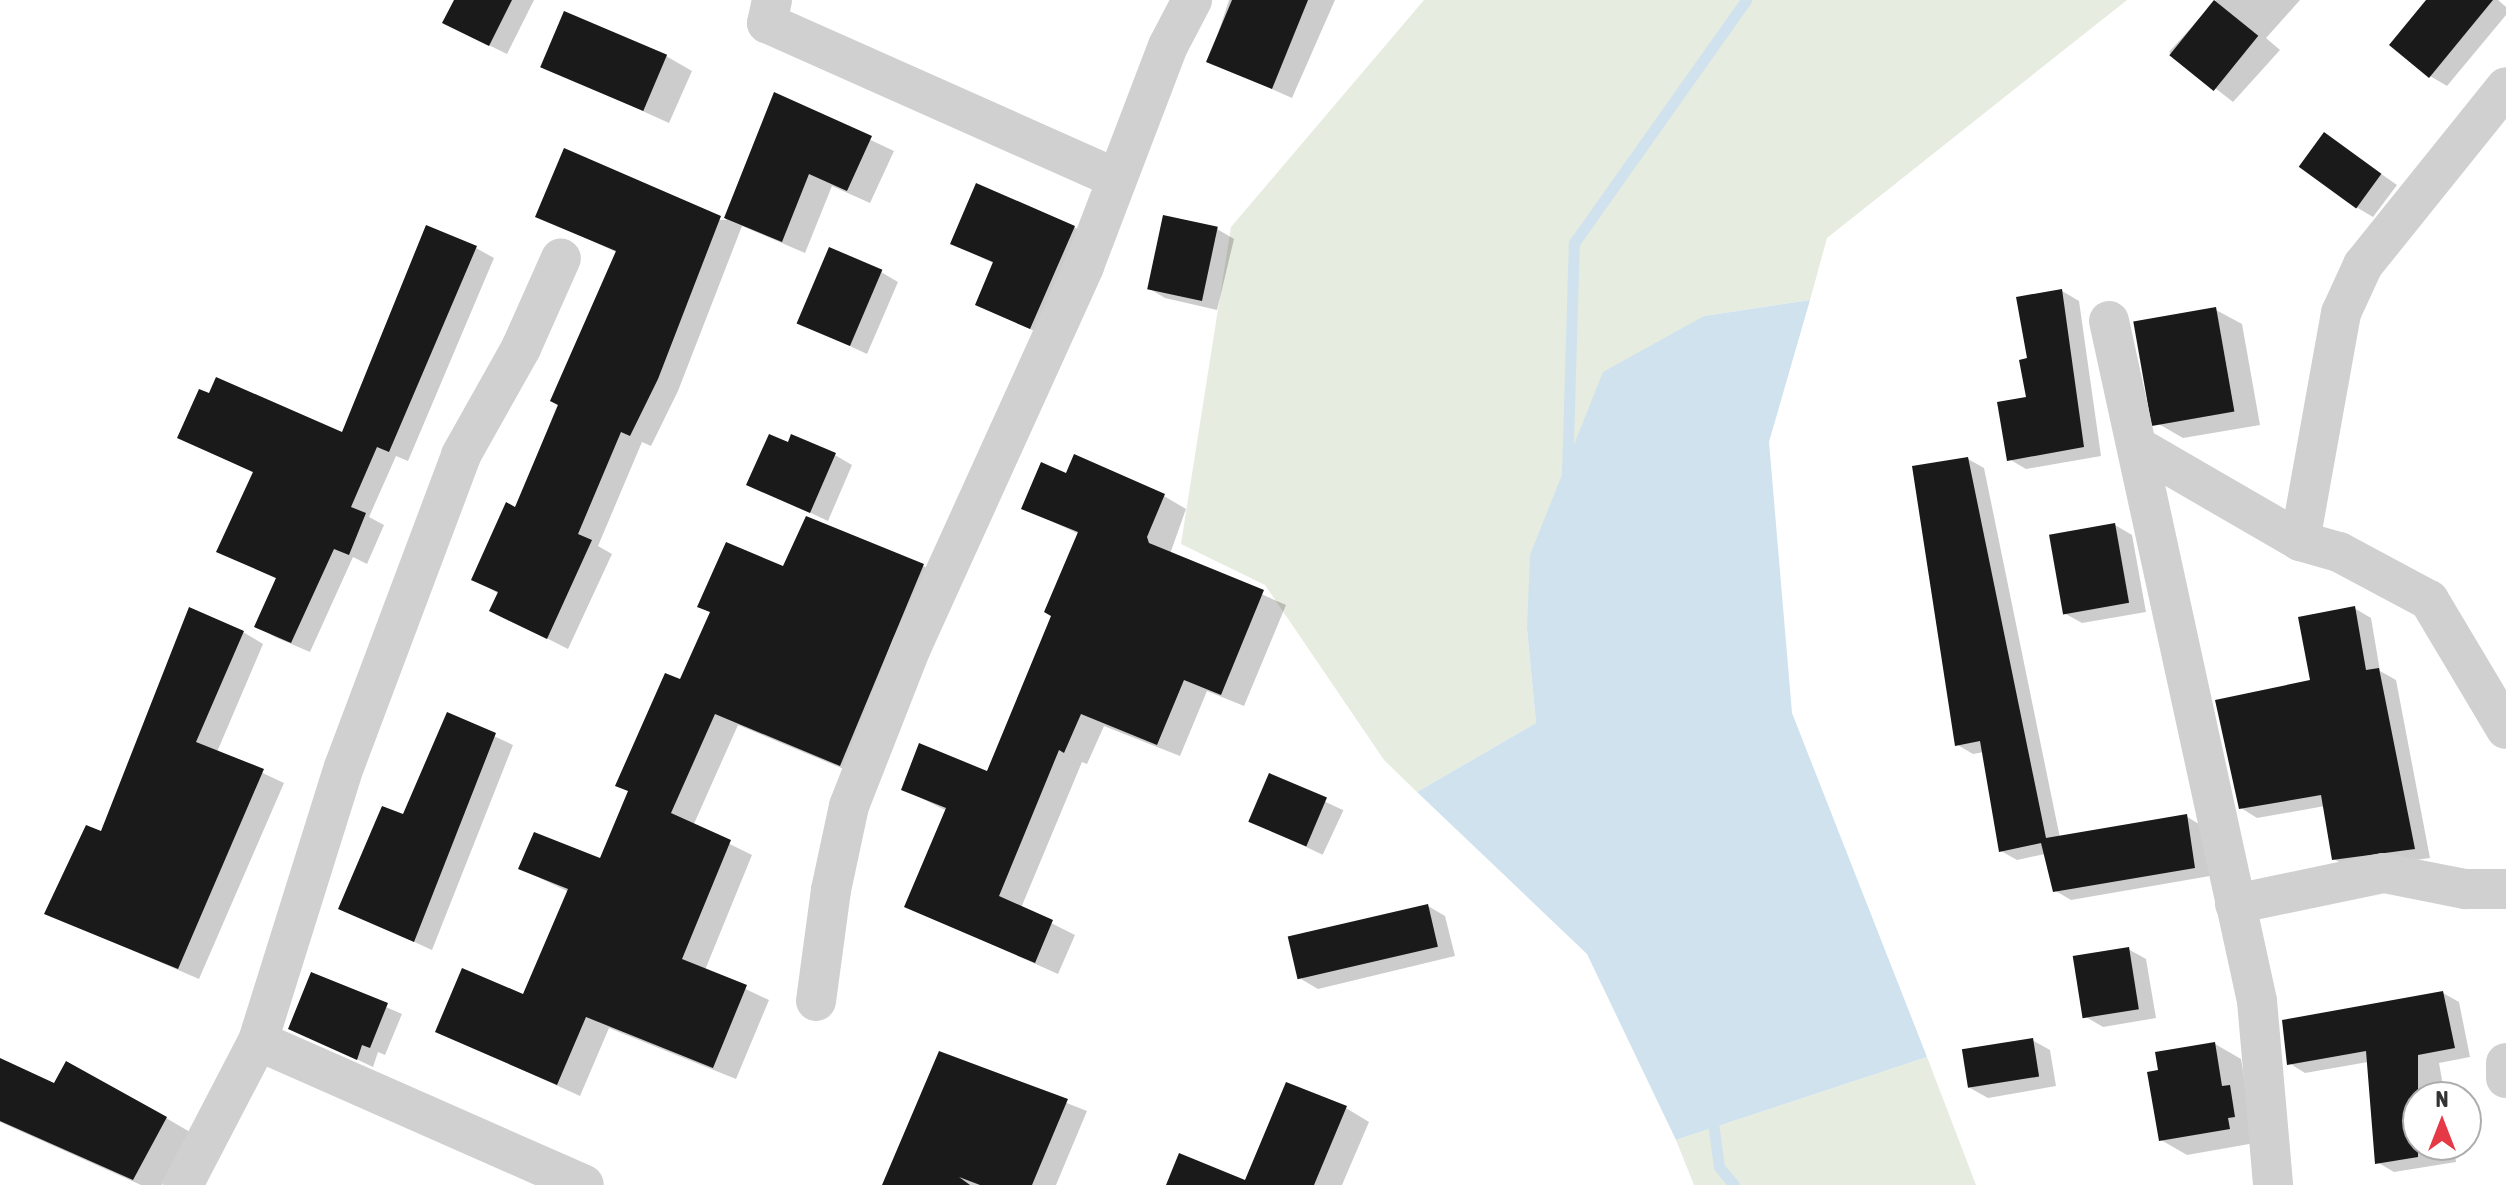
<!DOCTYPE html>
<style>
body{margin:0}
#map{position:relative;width:2506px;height:1185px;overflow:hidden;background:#fff;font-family:"Asap Condensed",sans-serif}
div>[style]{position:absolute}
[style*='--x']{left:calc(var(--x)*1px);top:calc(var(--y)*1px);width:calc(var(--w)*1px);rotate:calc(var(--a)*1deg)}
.green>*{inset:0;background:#e6ecdf}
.water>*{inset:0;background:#cfe2ee}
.shadow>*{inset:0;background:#0003;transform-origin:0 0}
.stream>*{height:11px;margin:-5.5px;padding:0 5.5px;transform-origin:5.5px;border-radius:5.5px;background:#cfe2ee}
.building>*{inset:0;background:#1a1a1a;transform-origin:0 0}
.street>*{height:40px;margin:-20px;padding:0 20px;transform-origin:20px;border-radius:20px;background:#d0d0d0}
span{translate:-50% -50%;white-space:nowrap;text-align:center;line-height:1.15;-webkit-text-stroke:8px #fff;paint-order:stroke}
.north{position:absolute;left:2402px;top:1081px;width:80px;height:80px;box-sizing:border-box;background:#fff;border:2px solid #adadad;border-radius:50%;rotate:0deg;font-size:22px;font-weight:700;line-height:32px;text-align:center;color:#333}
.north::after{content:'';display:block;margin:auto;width:28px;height:36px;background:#e63946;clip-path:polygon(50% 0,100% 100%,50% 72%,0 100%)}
</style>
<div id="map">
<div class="green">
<div style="clip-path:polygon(1424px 0,2127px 0,1827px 238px,1810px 300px,1704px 316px,1527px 629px,1536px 723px,1417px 792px,1384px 760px,1265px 585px,1181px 544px,1231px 227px)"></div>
<div style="clip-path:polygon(1927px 1057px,1976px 1185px,1694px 1185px,1676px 1140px)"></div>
</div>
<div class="water">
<div style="clip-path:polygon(1810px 300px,1769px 442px,1792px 713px,1927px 1057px,1676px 1140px,1587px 954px,1417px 792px,1536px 723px,1527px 629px,1530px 555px,1603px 372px,1704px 316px)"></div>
</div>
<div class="shadow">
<div style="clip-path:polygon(456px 0,534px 0,507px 54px,462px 32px)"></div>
<div style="clip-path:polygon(1229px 0,1335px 0,1292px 98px,1209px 61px)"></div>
<div style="clip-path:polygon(2216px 0,2300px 0,2266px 38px,2280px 50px,2233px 102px,2169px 52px)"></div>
<div style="clip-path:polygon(2429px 0,2498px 0,2506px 7px,2506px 15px,2447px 86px,2430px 76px)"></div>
<div style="clip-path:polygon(666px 56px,692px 71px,669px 123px,543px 66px)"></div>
<div style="clip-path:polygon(775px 95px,894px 151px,870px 203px,832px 186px,805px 253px,742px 226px,678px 391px,651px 446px,642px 442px,598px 546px,612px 554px,568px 649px,491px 610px,499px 594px,474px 579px,516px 509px,618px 253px,538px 216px,726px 220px)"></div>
<div style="clip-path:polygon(2324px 134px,2397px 185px,2373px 217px,2356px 207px)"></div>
<div style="clip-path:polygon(1074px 227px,1091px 237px,1047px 337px,977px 304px,995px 264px,952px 243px)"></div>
<div style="clip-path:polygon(1217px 229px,1234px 239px,1217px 310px,1165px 298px,1148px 288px)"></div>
<div style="clip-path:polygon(476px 248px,494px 258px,408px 461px,396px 456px,369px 517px,384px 525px,367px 564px,353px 557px,310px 652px,275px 637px,257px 626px,277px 579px,219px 551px,254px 473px,180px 437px,343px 435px)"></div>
<div style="clip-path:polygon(881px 272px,898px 282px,867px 354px,798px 322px)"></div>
<div style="clip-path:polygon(2062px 291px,2079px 301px,2101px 456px,2026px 469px,2009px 459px,2028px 399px,2030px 360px)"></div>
<div style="clip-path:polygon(2216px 310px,2242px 324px,2260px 425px,2183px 438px,2157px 423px)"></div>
<div style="clip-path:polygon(789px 444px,835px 455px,852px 465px,828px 521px,749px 484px)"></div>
<div style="clip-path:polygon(1968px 459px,1984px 468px,2060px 838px,2186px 816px,2202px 826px,2210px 876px,2071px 900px,2054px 890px,2045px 854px,2017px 860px,2001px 851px,1984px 752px,1973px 754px,1956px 744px)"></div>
<div style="clip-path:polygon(1067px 475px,1164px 496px,1186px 509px,1170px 554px,1286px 605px,1244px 706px,1207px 691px,1180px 756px,1104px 726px,1087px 764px,1082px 762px,1021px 908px,1075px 935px,1058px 974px,906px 906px,947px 811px,903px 789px,988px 773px,1053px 616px,1079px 534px,1023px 508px)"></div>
<div style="clip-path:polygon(2115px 525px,2132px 535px,2146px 612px,2082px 623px,2064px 613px)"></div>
<div style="clip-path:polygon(923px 566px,945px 578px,863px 777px,738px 725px,693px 826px,752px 855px,705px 970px,769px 1000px,736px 1079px,609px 1028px,580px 1096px,437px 1031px,524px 996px,569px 892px,521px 869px,601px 861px,711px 613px,700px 606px,784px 569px)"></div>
<div style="clip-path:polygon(2354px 608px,2371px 618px,2380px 671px,2396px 680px,2430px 858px,2351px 869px,2334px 859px,2325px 806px,2257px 818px,2241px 808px)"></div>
<div style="clip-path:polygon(243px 632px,263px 644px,217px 752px,284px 783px,199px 979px,46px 913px)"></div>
<div style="clip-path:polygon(448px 715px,513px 745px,432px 950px,340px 908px,404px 817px)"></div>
<div style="left:1270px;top:776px;width:81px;height:49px;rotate:25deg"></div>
<div style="clip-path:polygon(1428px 906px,1445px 916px,1455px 956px,1318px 989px,1301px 979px)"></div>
<div style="clip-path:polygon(2128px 949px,2146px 959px,2156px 1018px,2103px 1027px,2086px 1017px)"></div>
<div style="clip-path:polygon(312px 975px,402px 1014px,385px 1055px,378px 1052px,373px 1067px,291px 1028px)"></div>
<div style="clip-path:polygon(2443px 993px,2459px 1002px,2470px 1057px,2439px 1063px,2445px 1097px,2418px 1097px,2418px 1145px,2454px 1145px,2456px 1162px,2394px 1172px,2377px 1162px,2368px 1062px,2305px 1073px,2289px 1063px)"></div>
<div style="clip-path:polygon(2032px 1040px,2050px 1050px,2056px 1086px,1988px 1098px,1970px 1088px)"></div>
<div style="clip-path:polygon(2215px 1044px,2241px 1059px,2255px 1143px,2187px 1155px,2161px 1140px,2160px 1072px)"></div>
<div style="clip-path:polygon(940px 1053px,1087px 1111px,1056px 1185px,885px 1185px)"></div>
<div style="clip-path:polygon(0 1060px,55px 1085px,166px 1118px,190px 1132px,162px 1185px,141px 1185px,0 1122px)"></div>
<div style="clip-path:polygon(1346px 1108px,1369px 1122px,1342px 1185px,1167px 1185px,1246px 1182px)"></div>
</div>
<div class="stream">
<div style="--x:1567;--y:474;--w:231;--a:-88.3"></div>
<div style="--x:1574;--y:243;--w:298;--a:-54.7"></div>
<div style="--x:1712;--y:1115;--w:52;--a:82.3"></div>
<div style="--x:1719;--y:1167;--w:23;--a:50"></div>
</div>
<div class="building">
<div style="clip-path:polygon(454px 0,512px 0,489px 46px,442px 23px)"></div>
<div style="clip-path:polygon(1232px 0,1308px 0,1272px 89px,1206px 62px)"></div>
<div style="left:2214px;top:0;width:57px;height:71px;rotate:39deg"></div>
<div style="clip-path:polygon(2426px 0,2493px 0,2429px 78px,2389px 45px)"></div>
<div style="left:564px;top:11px;width:112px;height:61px;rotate:23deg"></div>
<div style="clip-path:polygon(774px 92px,872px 136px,847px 191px,809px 174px,782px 242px,724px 218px)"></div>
<div style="left:2324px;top:132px;width:71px;height:43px;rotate:36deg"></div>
<div style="clip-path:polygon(564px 148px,721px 216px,658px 379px,630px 436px,621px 432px,578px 534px,592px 540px,547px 639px,489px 611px,498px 592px,471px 580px,506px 502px,515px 507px,558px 405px,550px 401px,616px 251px,535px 217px)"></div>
<div style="clip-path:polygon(976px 183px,1075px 226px,1030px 329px,975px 305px,993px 262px,950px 244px)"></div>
<div style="left:1163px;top:215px;width:56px;height:76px;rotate:12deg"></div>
<div style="clip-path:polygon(426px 225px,477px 246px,389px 452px,377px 447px,351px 507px,366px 513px,349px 555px,334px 549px,291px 643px,254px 627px,276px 578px,216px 552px,253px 472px,177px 438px,199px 389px,209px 393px,216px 377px,342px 432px)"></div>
<div style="left:829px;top:247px;width:58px;height:83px;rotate:23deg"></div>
<div style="clip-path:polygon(2062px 289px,2084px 447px,2007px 461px,1997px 402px,2026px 397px,2019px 360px,2027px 358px,2016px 297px)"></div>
<div style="left:2216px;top:307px;width:106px;height:84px;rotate:80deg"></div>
<div style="clip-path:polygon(769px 434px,788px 442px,791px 434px,836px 453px,810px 513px,746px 485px)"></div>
<div style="clip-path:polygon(1074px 454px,1165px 494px,1147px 537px,1149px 543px,1264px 590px,1221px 695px,1184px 680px,1157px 745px,1081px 714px,1064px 753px,1059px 750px,999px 896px,1053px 920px,1035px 963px,904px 907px,946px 808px,901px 790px,919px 743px,987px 771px,1051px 616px,1044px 612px,1078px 532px,1021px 509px,1041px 462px,1066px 473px)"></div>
<div style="clip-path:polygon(1968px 457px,2046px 838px,2187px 814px,2195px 868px,2053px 892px,2041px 843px,1999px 852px,1980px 741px,1955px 746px,1912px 466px)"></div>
<div style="clip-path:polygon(806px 516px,924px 564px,840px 766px,715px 714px,671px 813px,731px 840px,682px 959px,747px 985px,713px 1068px,586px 1017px,557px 1085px,435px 1032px,462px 968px,523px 994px,568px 889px,518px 869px,534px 832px,600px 858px,628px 791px,615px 786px,665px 673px,680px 679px,710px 612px,697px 607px,726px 542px,783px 566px)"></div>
<div style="left:2115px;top:523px;width:81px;height:67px;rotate:80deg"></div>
<div style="clip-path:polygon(2355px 606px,2366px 670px,2379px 668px,2415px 849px,2332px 860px,2321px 795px,2239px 809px,2215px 700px,2310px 680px,2298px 617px)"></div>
<div style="clip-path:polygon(189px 607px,244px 631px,196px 742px,264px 769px,178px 969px,44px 914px,86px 825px,101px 831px)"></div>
<div style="clip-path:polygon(447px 712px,496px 733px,414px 942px,338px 909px,382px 806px,403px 814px)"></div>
<div style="left:1269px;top:773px;width:63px;height:53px;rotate:23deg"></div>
<div style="left:1428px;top:904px;width:44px;height:144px;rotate:77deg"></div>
<div style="left:2129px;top:947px;width:63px;height:57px;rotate:81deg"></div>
<div style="clip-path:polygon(311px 972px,388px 1003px,370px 1048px,362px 1045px,357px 1060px,288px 1029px)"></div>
<div style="clip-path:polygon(2443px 991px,2455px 1048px,2418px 1055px,2418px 1157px,2375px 1164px,2366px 1051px,2287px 1065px,2282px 1020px)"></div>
<div style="left:2033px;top:1038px;width:39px;height:72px;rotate:81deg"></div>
<div style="clip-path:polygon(2215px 1042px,2222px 1086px,2230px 1085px,2235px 1117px,2228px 1118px,2230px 1129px,2159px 1141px,2147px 1072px,2158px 1070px,2155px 1052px)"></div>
<div style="clip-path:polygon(939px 1051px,1068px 1099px,1032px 1185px,980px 1185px,959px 1177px,970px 1185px,882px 1185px)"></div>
<div style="clip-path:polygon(0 1058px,54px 1083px,66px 1061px,167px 1117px,133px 1180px,0 1121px)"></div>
<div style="clip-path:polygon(1286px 1082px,1347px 1106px,1314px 1185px,1166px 1185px,1179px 1153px,1245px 1180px)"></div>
</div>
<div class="street">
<div style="--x:772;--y:0;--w:24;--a:102"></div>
<div style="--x:767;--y:23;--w:383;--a:24"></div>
<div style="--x:2109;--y:321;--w:696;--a:77.72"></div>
<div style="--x:2257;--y:1001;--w:185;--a:85"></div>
<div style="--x:2138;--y:447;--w:187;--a:30.1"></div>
<div style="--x:2300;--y:541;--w:41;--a:15.8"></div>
<div style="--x:2339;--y:552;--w:102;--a:28.1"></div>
<div style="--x:2429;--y:600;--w:150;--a:59.2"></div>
<div style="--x:2300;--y:541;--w:232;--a:-79.8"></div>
<div style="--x:2341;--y:313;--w:53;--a:-65.4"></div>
<div style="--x:2363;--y:265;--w:228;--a:-51.2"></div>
<div style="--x:2235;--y:904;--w:152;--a:-11.8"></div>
<div style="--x:2384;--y:873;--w:83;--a:11.2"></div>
<div style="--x:2465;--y:889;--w:41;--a:0"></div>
<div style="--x:816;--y:1001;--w:112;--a:-82.3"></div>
<div style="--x:831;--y:890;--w:86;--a:-77.9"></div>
<div style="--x:849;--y:806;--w:170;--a:-68.6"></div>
<div style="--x:911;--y:648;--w:419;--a:-65.6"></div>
<div style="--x:1084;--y:266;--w:235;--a:-69.1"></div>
<div style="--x:1168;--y:46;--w:52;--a:-62.4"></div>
<div style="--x:258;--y:1041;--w:356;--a:23.8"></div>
<div style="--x:2506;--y:1063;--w:15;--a:90"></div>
<div style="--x:183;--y:1185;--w:162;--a:-62.5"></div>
<div style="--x:258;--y:1041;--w:287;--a:-72.6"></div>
<div style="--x:344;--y:767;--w:333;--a:-69.4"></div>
<div style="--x:461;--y:455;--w:123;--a:-60.7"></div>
<div style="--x:521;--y:348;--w:98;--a:-66"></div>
</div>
<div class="north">N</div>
</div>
